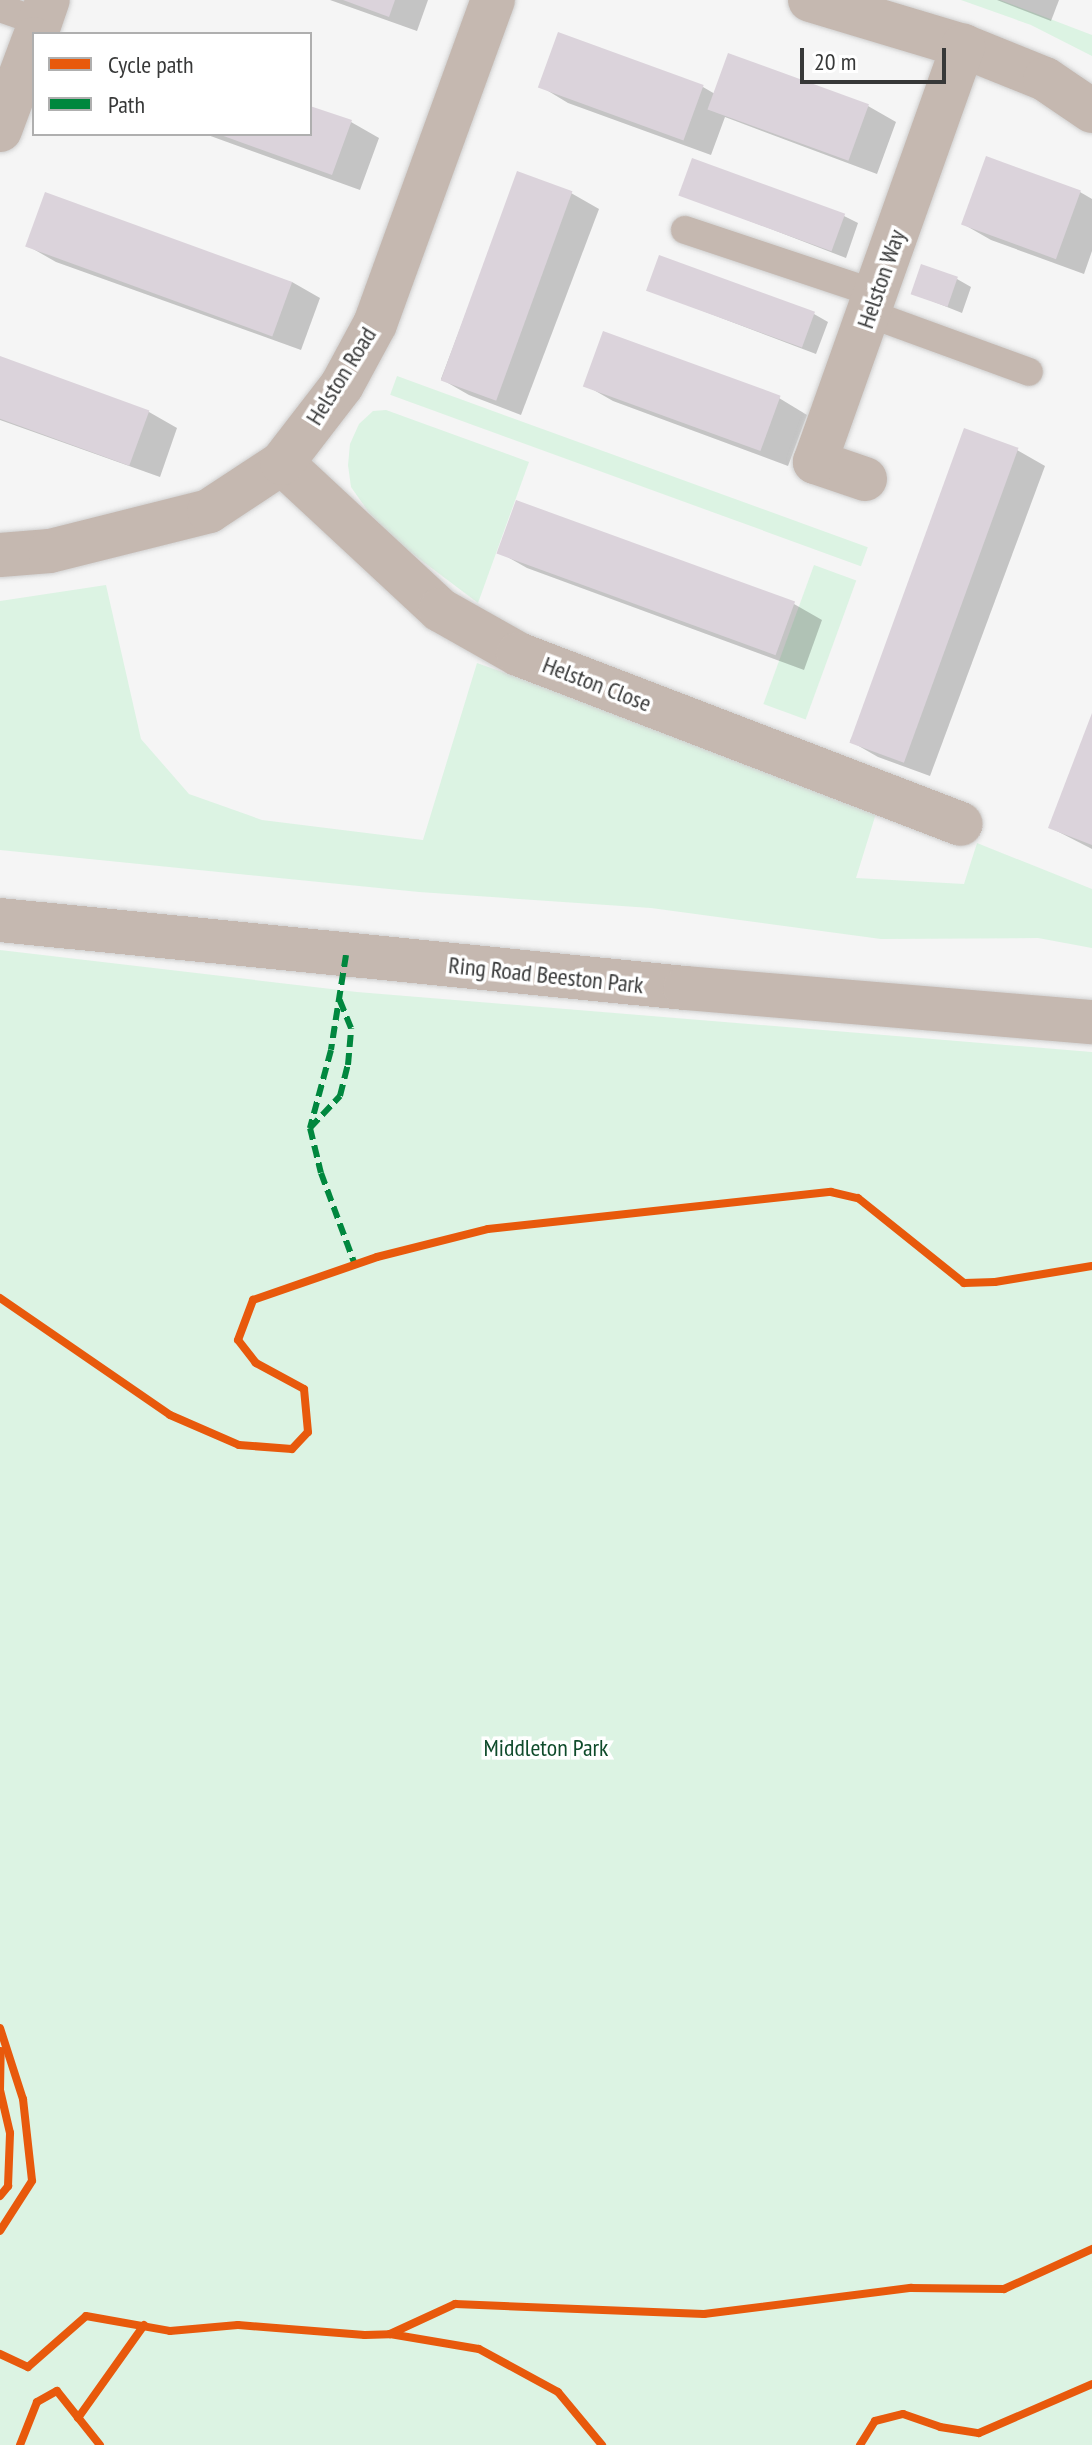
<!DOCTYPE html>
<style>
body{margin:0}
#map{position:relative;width:1092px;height:2445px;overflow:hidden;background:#f5f5f5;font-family:"PT Sans Narrow",sans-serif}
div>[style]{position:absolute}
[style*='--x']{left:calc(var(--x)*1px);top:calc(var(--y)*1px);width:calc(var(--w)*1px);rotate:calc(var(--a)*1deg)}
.green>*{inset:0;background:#dcf3e3;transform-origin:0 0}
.shadow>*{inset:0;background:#0003}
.building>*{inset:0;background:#dbd3db;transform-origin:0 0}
.roads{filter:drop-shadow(0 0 2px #cfcfcf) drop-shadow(0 0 2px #cfcfcf)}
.service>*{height:28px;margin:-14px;padding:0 14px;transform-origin:14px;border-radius:14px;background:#c5b8b0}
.minor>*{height:44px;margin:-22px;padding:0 22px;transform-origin:22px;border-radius:22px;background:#c5b8b0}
.tertiary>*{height:44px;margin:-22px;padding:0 22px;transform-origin:22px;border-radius:22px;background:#c5b8b0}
.quiet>*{height:6px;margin-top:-3px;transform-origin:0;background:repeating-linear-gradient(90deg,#00873e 0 12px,transparent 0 18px)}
.cycleway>*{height:8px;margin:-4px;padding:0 4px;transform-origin:4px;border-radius:4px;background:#e8590c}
span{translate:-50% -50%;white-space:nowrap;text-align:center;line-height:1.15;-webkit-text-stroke:7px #fff;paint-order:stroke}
.street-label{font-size:24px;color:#373838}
.park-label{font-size:24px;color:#0f4b2b}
.legend{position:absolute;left:32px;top:32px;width:280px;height:104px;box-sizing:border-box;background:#fff;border:2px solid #afafaf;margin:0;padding:10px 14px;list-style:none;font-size:24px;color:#373838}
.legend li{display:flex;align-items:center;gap:16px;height:40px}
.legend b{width:40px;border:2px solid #afafaf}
.scale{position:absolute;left:800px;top:48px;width:146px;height:36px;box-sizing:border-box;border:4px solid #373838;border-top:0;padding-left:10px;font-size:24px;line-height:28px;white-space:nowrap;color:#373838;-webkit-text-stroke:6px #fff;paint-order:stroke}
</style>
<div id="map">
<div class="green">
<div style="clip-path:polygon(961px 0,1000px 0,1092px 35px,1092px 56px,1031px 25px)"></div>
<div style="left:397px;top:376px;width:501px;height:20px;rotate:20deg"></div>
<div style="clip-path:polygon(386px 410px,529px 462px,478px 603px,405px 548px,370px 514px,351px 487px,348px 465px,350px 444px,359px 424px,373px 411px)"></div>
<div style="left:814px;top:565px;width:45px;height:148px;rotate:20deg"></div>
<div style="clip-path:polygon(106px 585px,141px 739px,189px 794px,262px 820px,423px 840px,477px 663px,878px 807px,856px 878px,964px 884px,977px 843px,1092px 889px,1092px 948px,1038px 938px,881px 939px,651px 908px,419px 892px,0 850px,0 601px)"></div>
<div style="clip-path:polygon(0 950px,357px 992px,1092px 1052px,1092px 2445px,0 2445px)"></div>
</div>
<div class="shadow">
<div style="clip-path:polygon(330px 0,428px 0,417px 31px)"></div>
<div style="clip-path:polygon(997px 0,1059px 0,1051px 21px)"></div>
<div style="clip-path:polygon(729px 56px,868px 106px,896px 122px,877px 174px,725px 117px,711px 155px,568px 103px,540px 86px,703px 87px,715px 94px)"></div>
<div style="clip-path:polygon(310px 107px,351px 122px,379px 138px,360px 190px,205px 134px,310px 134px)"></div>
<div style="clip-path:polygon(519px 173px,571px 193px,599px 209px,521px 415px,469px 395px,441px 379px)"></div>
<div style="clip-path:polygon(1080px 192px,1092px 199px,1092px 251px,1084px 274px,991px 240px,963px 224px)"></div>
<div style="clip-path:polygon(680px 194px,844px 216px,858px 223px,846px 258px)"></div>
<div style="clip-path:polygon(28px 246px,292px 282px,320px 298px,301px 350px,56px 262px)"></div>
<div style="clip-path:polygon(957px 279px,971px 287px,962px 313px,912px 293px)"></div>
<div style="clip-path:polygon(648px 290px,814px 314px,828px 322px,816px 354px)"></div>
<div style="clip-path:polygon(0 359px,149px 412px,177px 428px,160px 477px,0 420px)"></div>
<div style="clip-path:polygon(585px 385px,779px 398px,807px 415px,788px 466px,613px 401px)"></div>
<div style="clip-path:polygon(1017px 450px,1045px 466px,930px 776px,878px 757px,850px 741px)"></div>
<div style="clip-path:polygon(499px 552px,794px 604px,822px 620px,804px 670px,527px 568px)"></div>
<div style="clip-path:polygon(1092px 717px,1092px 849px,1051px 828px)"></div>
</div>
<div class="building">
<div style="clip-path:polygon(343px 0,395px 0,389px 17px)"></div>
<div style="left:558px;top:32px;width:155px;height:59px;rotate:20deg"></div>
<div style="left:728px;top:53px;width:150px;height:60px;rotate:20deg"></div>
<div style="clip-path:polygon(310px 106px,352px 120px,332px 175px,218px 134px,310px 134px)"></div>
<div style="left:986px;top:156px;width:101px;height:73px;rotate:20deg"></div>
<div style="left:692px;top:158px;width:163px;height:40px;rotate:20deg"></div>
<div style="left:517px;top:171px;width:59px;height:223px;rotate:20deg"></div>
<div style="left:45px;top:192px;width:263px;height:58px;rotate:20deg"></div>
<div style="left:659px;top:255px;width:166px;height:38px;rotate:20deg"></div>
<div style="left:921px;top:264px;width:39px;height:32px;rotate:19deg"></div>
<div style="left:603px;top:331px;width:189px;height:59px;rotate:20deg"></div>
<div style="left:0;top:356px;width:159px;height:59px;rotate:20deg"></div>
<div style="left:964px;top:428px;width:58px;height:335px;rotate:20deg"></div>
<div style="left:516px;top:500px;width:297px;height:57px;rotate:20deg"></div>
<div style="clip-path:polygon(1092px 713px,1092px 845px,1048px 828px)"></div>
</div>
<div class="roads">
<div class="service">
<div style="--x:0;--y:8;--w:42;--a:19.3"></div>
<div style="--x:685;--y:230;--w:202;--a:18.4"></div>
<div style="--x:870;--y:314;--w:169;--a:20"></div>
</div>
<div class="minor">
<div style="--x:810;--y:0;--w:160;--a:16.7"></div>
<div style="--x:963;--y:46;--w:88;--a:21.9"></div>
<div style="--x:1045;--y:79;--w:57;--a:34.2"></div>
<div style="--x:36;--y:34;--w:36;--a:-71"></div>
<div style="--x:0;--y:130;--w:97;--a:-69.5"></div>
<div style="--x:282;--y:463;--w:216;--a:42.9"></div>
<div style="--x:440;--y:610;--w:90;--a:29.4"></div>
<div style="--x:518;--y:654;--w:474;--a:21"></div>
<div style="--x:865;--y:479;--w:53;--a:-161.2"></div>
<div style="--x:815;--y:462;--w:442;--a:-70.4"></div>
<div style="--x:0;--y:555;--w:50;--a:-4.6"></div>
<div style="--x:50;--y:551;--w:164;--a:-14.1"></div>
<div style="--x:209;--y:511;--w:87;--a:-33.3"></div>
<div style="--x:282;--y:463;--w:98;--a:-52.4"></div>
<div style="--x:342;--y:385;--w:69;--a:-61.6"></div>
<div style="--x:375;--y:324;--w:345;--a:-70"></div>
</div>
<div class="tertiary">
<div style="--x:0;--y:920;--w:688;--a:5.67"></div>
<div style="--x:685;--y:988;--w:408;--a:4.8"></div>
</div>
</div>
<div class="quiet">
<div style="--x:346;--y:955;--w:96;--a:99"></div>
<div style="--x:331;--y:1050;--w:81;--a:105.1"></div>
<div style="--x:310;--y:1128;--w:46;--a:76.3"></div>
<div style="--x:321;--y:1173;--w:98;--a:69.7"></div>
<div style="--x:310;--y:1128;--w:44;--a:-46.8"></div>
<div style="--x:340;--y:1096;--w:32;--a:-76"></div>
<div style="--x:348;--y:1065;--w:37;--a:-85"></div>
<div style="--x:351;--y:1028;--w:31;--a:-112"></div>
</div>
<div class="cycleway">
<div style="--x:0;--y:1298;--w:206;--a:34.5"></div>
<div style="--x:170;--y:1415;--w:75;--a:23.5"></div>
<div style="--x:239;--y:1445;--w:53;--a:4.3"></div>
<div style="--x:292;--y:1449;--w:23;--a:-47"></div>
<div style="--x:308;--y:1432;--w:43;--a:-95.3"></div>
<div style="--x:304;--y:1389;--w:55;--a:-151.6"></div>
<div style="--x:256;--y:1363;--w:29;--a:-128"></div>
<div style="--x:238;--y:1340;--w:43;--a:-69.4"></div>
<div style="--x:253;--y:1300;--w:131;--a:-19.1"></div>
<div style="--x:377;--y:1257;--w:114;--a:-14.2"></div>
<div style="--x:488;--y:1229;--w:345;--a:-6.2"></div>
<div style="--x:831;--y:1192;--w:28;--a:13"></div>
<div style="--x:858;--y:1198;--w:136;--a:38.7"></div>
<div style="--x:964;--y:1283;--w:31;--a:-2"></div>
<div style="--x:995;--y:1282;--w:98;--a:-9.4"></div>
<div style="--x:0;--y:2028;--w:75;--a:72.1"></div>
<div style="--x:23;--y:2099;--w:82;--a:83.7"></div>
<div style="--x:32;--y:2181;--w:59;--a:122.6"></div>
<div style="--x:0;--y:2196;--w:13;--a:-51"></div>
<div style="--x:8;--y:2186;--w:53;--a:-87.8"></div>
<div style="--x:10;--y:2133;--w:44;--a:-103.1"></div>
<div style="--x:0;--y:2090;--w:39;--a:-89"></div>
<div style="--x:390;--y:2334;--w:90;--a:9.6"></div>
<div style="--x:479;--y:2349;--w:90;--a:28.6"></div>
<div style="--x:558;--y:2392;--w:69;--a:50.3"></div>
<div style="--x:0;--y:2354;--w:31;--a:25"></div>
<div style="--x:28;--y:2367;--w:77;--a:-41.3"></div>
<div style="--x:86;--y:2316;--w:85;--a:10.1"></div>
<div style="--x:170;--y:2331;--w:68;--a:-5"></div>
<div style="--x:238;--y:2325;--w:127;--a:4.5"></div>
<div style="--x:365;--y:2335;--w:25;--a:-2"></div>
<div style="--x:390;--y:2334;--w:72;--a:-24.8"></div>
<div style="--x:455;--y:2304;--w:249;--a:2.3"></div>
<div style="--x:704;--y:2314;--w:209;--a:-7.2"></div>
<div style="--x:911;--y:2288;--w:93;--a:0.6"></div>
<div style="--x:1004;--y:2289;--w:97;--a:-24.4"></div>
<div style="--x:78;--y:2418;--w:114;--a:-54.6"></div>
<div style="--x:20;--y:2445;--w:46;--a:-68.4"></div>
<div style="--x:37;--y:2402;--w:23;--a:-29"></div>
<div style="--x:57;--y:2391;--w:69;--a:51.5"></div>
<div style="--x:860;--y:2445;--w:28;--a:-58"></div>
<div style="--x:875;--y:2421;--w:29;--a:-14"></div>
<div style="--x:903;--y:2414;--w:39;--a:19"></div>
<div style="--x:940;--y:2427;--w:39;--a:9"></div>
<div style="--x:979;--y:2433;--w:123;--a:-23.4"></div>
</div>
<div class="street-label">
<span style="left:881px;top:279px;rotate:-71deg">Helston Way</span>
<span style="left:341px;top:376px;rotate:-58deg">Helston Road</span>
<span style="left:597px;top:684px;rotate:21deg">Helston Close</span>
<span style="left:546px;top:975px;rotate:6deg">Ring Road Beeston Park</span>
</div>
<div class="park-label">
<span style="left:546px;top:1748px">Middleton Park</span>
</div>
<ul class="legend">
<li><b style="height:10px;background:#e8590c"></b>Cycle path</li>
<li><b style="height:10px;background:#00873e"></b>Path</li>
</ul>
<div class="scale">20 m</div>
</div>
